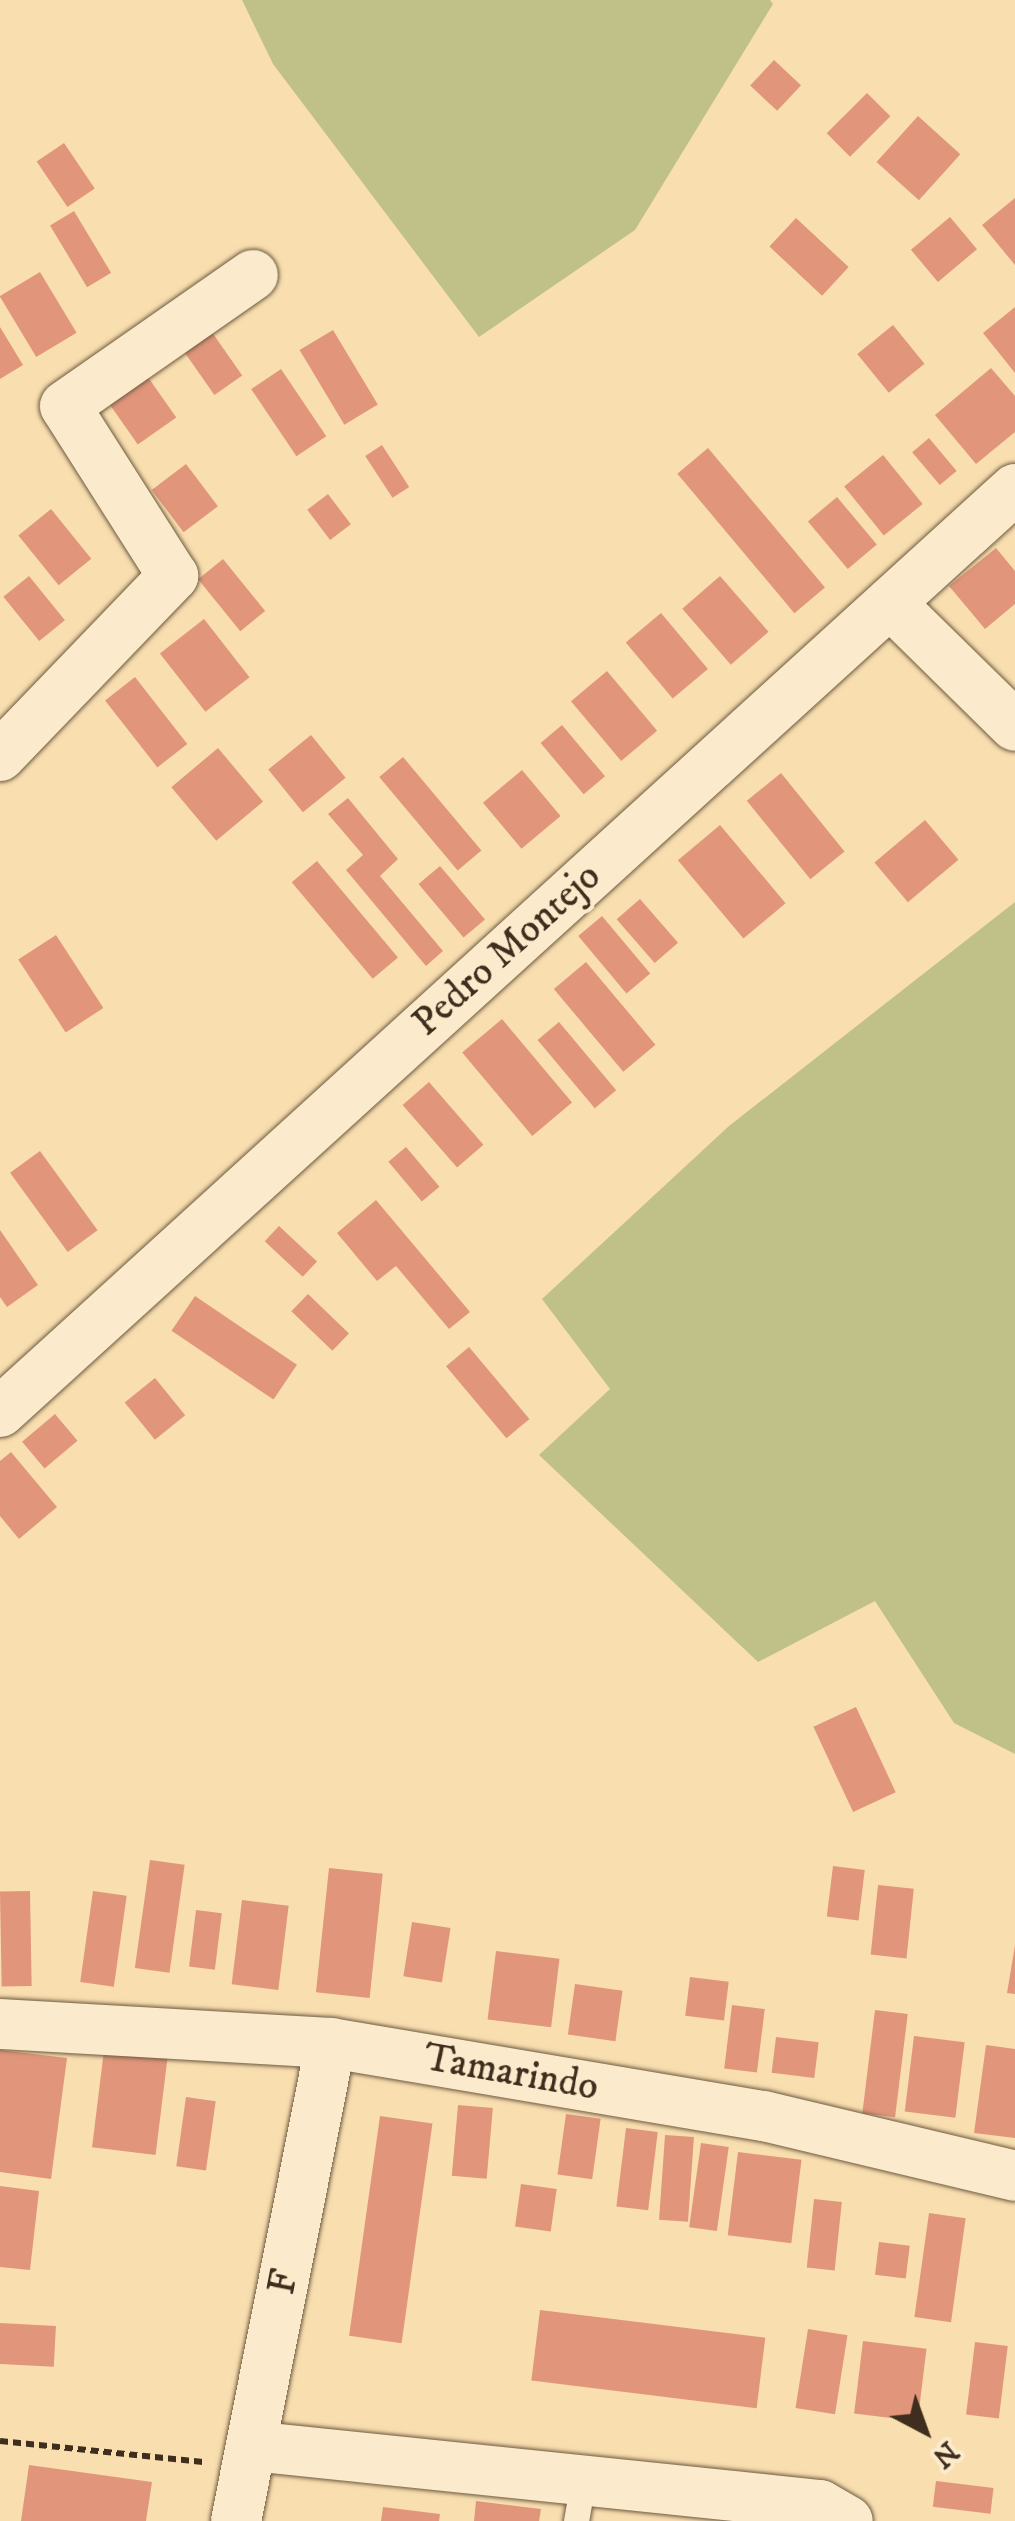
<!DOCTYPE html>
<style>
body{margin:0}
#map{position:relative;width:1015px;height:2521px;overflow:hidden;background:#f9dfaf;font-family:"IM FELL DW Pica",serif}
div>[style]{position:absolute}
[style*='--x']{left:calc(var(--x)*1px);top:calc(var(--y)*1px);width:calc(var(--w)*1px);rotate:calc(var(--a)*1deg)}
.green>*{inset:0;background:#c0c188}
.building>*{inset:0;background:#e1967b;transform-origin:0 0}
.path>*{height:6px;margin-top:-3px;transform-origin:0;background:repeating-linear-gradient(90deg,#3f2e1d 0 8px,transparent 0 13px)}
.roads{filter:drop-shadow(0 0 2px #6e5a42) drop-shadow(0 0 2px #6e5a42)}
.lane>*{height:25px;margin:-12.5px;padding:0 12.5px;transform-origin:12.5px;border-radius:12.5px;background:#fbeacb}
.street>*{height:50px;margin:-25px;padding:0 25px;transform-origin:25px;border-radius:25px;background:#fbeacb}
span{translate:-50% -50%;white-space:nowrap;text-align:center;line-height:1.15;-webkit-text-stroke:8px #fbeacb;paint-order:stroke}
.street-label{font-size:40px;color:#3f2e1d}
.north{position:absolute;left:875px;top:2381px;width:100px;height:100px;-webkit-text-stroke:8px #fbeacb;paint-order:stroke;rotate:139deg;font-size:28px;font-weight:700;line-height:40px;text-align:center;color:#3f2e1d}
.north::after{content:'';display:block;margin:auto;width:35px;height:45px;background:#3f2e1d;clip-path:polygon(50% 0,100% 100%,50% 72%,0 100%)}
</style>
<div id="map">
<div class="green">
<div style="clip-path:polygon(242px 0,770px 0,773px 4px,635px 230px,479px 337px,273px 64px)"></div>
<div style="clip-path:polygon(1015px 902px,1015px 1754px,954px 1723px,875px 1601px,758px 1662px,539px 1455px,610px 1389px,542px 1299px,729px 1126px)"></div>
</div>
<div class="building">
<div style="left:774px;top:60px;width:37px;height:35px;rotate:43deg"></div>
<div style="left:867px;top:93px;width:33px;height:57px;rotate:45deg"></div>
<div style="left:918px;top:116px;width:57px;height:62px;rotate:42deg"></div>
<div style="left:64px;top:143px;width:55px;height:33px;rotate:56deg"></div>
<div style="clip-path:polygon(1015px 198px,1015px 265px,982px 225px)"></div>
<div style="left:74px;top:211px;width:72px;height:28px;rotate:59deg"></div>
<div style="left:950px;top:217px;width:42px;height:51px;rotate:50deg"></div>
<div style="left:796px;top:218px;width:72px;height:39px;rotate:43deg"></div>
<div style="left:40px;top:272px;width:71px;height:47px;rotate:59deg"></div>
<div style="clip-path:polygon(1015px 307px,1015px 373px,983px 333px)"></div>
<div style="left:893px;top:325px;width:50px;height:46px;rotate:51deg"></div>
<div style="clip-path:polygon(0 327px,23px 365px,0 379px)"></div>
<div style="left:209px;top:328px;width:58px;height:34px;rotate:55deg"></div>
<div style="left:333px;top:330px;width:87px;height:39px;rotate:59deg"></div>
<div style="clip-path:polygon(991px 368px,1015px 396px,1015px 432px,976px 464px,935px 415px)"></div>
<div style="left:281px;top:369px;width:81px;height:36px;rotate:56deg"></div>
<div style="left:143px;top:370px;width:58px;height:47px;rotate:55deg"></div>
<div style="left:929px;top:438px;width:43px;height:22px;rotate:50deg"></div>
<div style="left:382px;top:445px;width:50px;height:20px;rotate:57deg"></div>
<div style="left:708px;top:448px;width:182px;height:40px;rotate:50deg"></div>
<div style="left:883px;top:455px;width:63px;height:50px;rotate:51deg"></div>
<div style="left:186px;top:464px;width:53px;height:43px;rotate:53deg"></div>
<div style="left:328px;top:494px;width:38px;height:26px;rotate:53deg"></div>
<div style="left:837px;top:497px;width:62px;height:38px;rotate:50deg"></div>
<div style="left:51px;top:509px;width:64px;height:42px;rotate:51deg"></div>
<div style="clip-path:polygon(996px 548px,1015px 571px,1015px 604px,985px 629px,949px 586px)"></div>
<div style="left:223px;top:559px;width:67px;height:32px;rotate:51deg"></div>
<div style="left:29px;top:576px;width:57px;height:33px;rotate:51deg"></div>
<div style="left:720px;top:576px;width:74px;height:50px;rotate:49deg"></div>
<div style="left:661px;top:613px;width:73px;height:46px;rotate:50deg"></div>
<div style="left:204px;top:619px;width:74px;height:56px;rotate:52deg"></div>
<div style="left:607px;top:671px;width:78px;height:47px;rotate:50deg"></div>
<div style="left:135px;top:677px;width:85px;height:38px;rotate:52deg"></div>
<div style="left:562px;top:725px;width:67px;height:28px;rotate:50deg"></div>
<div style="left:311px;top:735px;width:55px;height:55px;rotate:51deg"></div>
<div style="left:218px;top:748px;width:70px;height:61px;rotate:50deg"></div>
<div style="left:403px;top:757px;width:122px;height:31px;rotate:50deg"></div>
<div style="left:522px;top:770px;width:60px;height:51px;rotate:50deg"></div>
<div style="left:781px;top:773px;width:101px;height:44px;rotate:51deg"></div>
<div style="clip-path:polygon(348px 798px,398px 859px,380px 876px,443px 951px,426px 966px,346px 870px,363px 855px,328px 814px)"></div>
<div style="left:925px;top:820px;width:52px;height:66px;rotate:50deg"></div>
<div style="left:720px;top:825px;width:102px;height:55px;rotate:50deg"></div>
<div style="left:317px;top:861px;width:126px;height:33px;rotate:50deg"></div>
<div style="left:440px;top:866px;width:70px;height:28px;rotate:50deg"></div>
<div style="left:640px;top:899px;width:58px;height:31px;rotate:49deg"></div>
<div style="left:602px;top:916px;width:75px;height:31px;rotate:50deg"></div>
<div style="left:56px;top:935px;width:87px;height:45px;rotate:57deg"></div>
<div style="left:586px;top:962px;width:108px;height:42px;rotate:50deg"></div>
<div style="left:502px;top:1019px;width:109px;height:52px;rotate:50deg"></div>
<div style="left:559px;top:1022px;width:89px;height:28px;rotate:50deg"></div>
<div style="left:429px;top:1082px;width:83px;height:35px;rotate:49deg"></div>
<div style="left:406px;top:1147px;width:52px;height:23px;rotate:50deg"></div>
<div style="left:40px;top:1151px;width:98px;height:37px;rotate:54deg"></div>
<div style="clip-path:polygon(376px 1200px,470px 1312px,449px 1329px,396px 1266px,377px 1281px,337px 1233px)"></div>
<div style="left:279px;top:1226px;width:52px;height:21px;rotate:43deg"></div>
<div style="clip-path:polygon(0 1230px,38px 1285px,7px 1307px,0 1297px)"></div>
<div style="left:308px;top:1294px;width:57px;height:24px;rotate:44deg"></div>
<div style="left:195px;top:1296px;width:123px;height:42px;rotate:34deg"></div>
<div style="left:469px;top:1347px;width:94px;height:30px;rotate:50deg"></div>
<div style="left:155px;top:1378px;width:48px;height:39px;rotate:51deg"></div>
<div style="left:55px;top:1414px;width:35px;height:43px;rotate:50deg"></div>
<div style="clip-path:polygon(11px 1452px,57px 1507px,19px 1539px,0 1516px,0 1461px)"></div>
<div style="left:856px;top:1707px;width:94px;height:47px;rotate:65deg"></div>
<div style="left:150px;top:1860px;width:35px;height:109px;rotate:8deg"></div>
<div style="left:833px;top:1866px;width:32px;height:51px;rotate:7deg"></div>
<div style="left:329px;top:1868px;width:54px;height:125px;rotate:6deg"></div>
<div style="left:878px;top:1885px;width:36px;height:70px;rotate:6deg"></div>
<div style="left:30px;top:1891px;width:95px;height:30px;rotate:89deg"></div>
<div style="left:93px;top:1891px;width:34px;height:92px;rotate:8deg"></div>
<div style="left:242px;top:1900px;width:47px;height:85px;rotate:7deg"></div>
<div style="left:196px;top:1910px;width:26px;height:57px;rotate:7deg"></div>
<div style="left:412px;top:1922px;width:39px;height:55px;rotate:9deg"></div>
<div style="clip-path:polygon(1015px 1945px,1015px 1994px,1007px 1993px)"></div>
<div style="left:496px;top:1951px;width:64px;height:69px;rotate:7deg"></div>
<div style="left:690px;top:1977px;width:39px;height:39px;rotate:7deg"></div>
<div style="left:575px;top:1984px;width:48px;height:51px;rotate:8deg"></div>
<div style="left:732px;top:2005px;width:33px;height:64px;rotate:7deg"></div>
<div style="left:875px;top:2010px;width:33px;height:104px;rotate:7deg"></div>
<div style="left:914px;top:2036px;width:51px;height:76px;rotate:7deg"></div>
<div style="left:776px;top:2037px;width:43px;height:36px;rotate:7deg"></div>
<div style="clip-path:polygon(986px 2045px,1015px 2049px,1015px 2138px,974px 2133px)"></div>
<div style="clip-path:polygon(0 2050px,67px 2058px,51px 2179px,0 2172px)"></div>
<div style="left:104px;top:2050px;width:64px;height:98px;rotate:7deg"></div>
<div style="left:186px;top:2097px;width:30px;height:70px;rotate:8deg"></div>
<div style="left:458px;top:2105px;width:35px;height:71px;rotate:5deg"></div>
<div style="left:566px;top:2114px;width:35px;height:61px;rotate:8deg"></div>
<div style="left:380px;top:2116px;width:53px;height:222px;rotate:8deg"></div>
<div style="left:626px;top:2128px;width:32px;height:79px;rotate:7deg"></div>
<div style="left:665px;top:2135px;width:29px;height:85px;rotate:4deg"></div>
<div style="left:701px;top:2143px;width:28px;height:85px;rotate:8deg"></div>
<div style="left:738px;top:2152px;width:64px;height:84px;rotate:7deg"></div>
<div style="left:521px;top:2184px;width:36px;height:43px;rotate:8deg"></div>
<div style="clip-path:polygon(0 2186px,39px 2191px,30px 2270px,0 2267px)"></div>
<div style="left:814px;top:2199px;width:28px;height:69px;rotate:6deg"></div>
<div style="left:929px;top:2213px;width:37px;height:105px;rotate:8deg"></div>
<div style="left:879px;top:2242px;width:31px;height:33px;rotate:7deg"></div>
<div style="left:540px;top:2310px;width:227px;height:71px;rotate:7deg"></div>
<div style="left:0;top:2323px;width:56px;height:41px;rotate:3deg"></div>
<div style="left:808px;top:2329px;width:40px;height:80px;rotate:9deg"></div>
<div style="left:863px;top:2341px;width:64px;height:73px;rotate:7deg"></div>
<div style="left:975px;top:2342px;width:33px;height:73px;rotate:7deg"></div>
<div style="clip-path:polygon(29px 2465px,152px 2482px,146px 2521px,21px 2521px)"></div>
<div style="left:936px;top:2481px;width:58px;height:26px;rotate:7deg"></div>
<div style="clip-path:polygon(476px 2501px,541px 2509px,539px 2521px,474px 2521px)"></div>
<div style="clip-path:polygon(383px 2507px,440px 2514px,439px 2521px,381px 2521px)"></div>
</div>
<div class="path">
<div style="--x:0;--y:2441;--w:204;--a:5.9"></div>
</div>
<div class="roads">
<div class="lane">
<div style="--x:576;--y:2521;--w:41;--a:-80.1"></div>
</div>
<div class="street">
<div style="--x:890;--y:603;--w:175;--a:44.5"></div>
<div style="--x:0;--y:756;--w:250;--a:-46.1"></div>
<div style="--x:173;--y:576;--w:201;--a:-122.4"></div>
<div style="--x:65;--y:406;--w:229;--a:-34.9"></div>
<div style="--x:0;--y:1412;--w:1372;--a:-42.28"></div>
<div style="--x:0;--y:2024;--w:332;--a:3.3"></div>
<div style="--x:331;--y:2043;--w:439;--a:9.6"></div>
<div style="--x:764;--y:2116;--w:258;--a:13.4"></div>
<div style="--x:251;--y:2446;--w:572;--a:5.92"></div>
<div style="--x:820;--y:2505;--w:32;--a:30"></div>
<div style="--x:236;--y:2521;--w:487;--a:-78.8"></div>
</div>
</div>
<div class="street-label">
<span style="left:507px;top:950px;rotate:-42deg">Pedro Montejo</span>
<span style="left:511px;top:2073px;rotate:10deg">Tamarindo</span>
<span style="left:284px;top:2282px;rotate:-79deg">F</span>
</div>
<div class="north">N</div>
</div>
